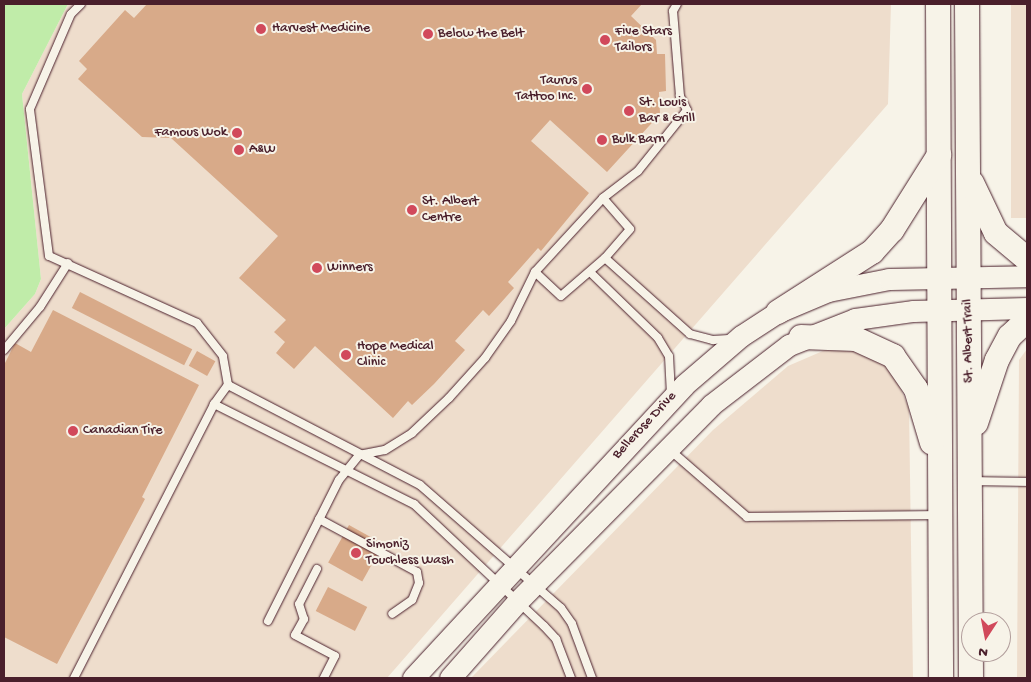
<!DOCTYPE html>
<style>
body{margin:0}
#map{position:relative;width:1031px;height:682px;overflow:hidden;background:#f7f3e8;font-family:"Gochi Hand",sans-serif}
div>[style]{position:absolute}
[style*='--x']{left:calc(var(--x)*1px);top:calc(var(--y)*1px);width:calc(var(--w)*1px);rotate:calc(var(--a)*1deg)}
.built>*{inset:0;background:#edc;transform-origin:0 0}
.green>*{inset:0;background:#c0eca9}
.building>*{inset:0;background:#d8aa89;transform-origin:0 0}
.roads{filter:drop-shadow(0 0 1px #4a1f2b) drop-shadow(0 0 1px #4a1f2b)}
.service>*{height:8px;margin:-4px;padding:0 4px;transform-origin:4px;border-radius:4px;background:#f7f3e8}
.secondary>*{height:21px;margin:-10.5px;padding:0 10.5px;transform-origin:10.5px;border-radius:10.5px;background:#f7f3e8}
.primary>*{height:24px;margin:-12px;padding:0 12px;transform-origin:12px;border-radius:12px;background:#f7f3e8}
.dots>*{width:14px;height:14px;translate:-50% -50%;box-sizing:border-box;border:2px solid #f7f3e8;border-radius:50%}
span{translate:-50% -50%;white-space:nowrap;text-align:center;line-height:1.15;-webkit-text-stroke:4px #f7f3e8;paint-order:stroke}
.poi-label{font-size:14px;color:#4a1f2b}
.left{translate:0 -50%;text-align:left}
.right{translate:-100% -50%;text-align:right}
.street-label{font-size:14px;color:#4a1f2b}
.frame{position:absolute;inset:0;border:5px solid #4a1f2b;pointer-events:none}
.north{position:absolute;left:961px;top:612px;width:50px;height:50px;box-sizing:border-box;background:#f7f3e8;border:1px solid #b29e9c;border-radius:50%;rotate:191deg;font-size:14px;font-weight:700;line-height:20px;text-align:center;color:#4a1f2b}
.north::after{content:'';display:block;margin:auto;width:18px;height:22px;background:#d1495b;clip-path:polygon(50% 0,100% 100%,50% 72%,0 100%)}
</style>
<div id="map">
<div class="built">
<div style="clip-path:polygon(68px 4px,891px 4px,888px 104px,387px 678px,4px 678px,4px 329px,35px 294px,41px 279px,22px 94px)"></div>
<div style="left:1011px;top:4px;width:16px;height:214px"></div>
<div style="clip-path:polygon(839px 344px,892px 368px,909px 409px,913px 678px,471px 678px,713px 430px,788px 366px)"></div>
<div style="clip-path:polygon(1027px 349px,1027px 678px,1017px 678px,1019px 360px)"></div>
</div>
<div class="green">
<div style="clip-path:polygon(4px 4px,68px 4px,22px 94px,41px 279px,35px 294px,4px 329px)"></div>
</div>
<div class="building">
<div style="clip-path:polygon(147px 4px,642px 4px,631px 16px,656px 40px,657px 54px,665px 54px,666px 91px,659px 92px,660px 114px,607px 172px,550px 120px,531px 141px,589px 193px,541px 251px,538px 248px,508px 282px,514px 288px,489px 316px,483px 310px,455px 341px,465px 350px,434px 384px,412px 405px,408px 401px,393px 418px,315px 346px,294px 369px,276px 353px,285px 342px,274px 332px,286px 320px,239px 278px,278px 236px,171px 138px,142px 137px,78px 79px,87px 69px,79px 61px,125px 10px,134px 18px)"></div>
<div style="left:80px;top:292px;width:126px;height:18px;rotate:27deg"></div>
<div style="clip-path:polygon(53px 310px,199px 385px,142px 497px,145px 499px,57px 664px,4px 637px,4px 365px,15px 343px,31px 352px)"></div>
<div style="left:197px;top:351px;width:21px;height:17px;rotate:29deg"></div>
<div style="left:349px;top:525px;width:39px;height:43px;rotate:29deg"></div>
<div style="left:328px;top:587px;width:44px;height:27px;rotate:27deg"></div>
</div>
<div class="roads">
<div class="service">
<div style="--x:605;--y:258;--w:114;--a:41.8"></div>
<div style="--x:690;--y:334;--w:24;--a:15"></div>
<div style="--x:713;--y:340;--w:16;--a:-4"></div>
<div style="--x:535;--y:272;--w:35;--a:43"></div>
<div style="--x:561;--y:296;--w:58;--a:-40.8"></div>
<div style="--x:605;--y:258;--w:38;--a:-49"></div>
<div style="--x:630;--y:229;--w:41;--a:-131.1"></div>
<div style="--x:591;--y:273;--w:93;--a:44.1"></div>
<div style="--x:658;--y:338;--w:21;--a:59"></div>
<div style="--x:669;--y:356;--w:38;--a:87"></div>
<div style="--x:4;--y:350;--w:56;--a:-50.1"></div>
<div style="--x:40;--y:307;--w:52;--a:-57.5"></div>
<div style="--x:228;--y:385;--w:216;--a:27.5"></div>
<div style="--x:420;--y:485;--w:187;--a:41.1"></div>
<div style="--x:561;--y:608;--w:19;--a:55"></div>
<div style="--x:572;--y:624;--w:58;--a:69.7"></div>
<div style="--x:214;--y:404;--w:224;--a:26.6"></div>
<div style="--x:414;--y:504;--w:178;--a:43.2"></div>
<div style="--x:544;--y:626;--w:18;--a:47"></div>
<div style="--x:556;--y:639;--w:42;--a:69"></div>
<div style="--x:670;--y:450;--w:102;--a:41"></div>
<div style="--x:747;--y:517;--w:192;--a:-0.6"></div>
<div style="--x:972;--y:481;--w:55;--a:1"></div>
<div style="--x:319;--y:519;--w:111;--a:28.4"></div>
<div style="--x:417;--y:572;--w:11;--a:80"></div>
<div style="--x:419;--y:583;--w:18;--a:112"></div>
<div style="--x:412;--y:600;--w:24;--a:145"></div>
<div style="--x:317;--y:569;--w:39;--a:117"></div>
<div style="--x:299;--y:604;--w:16;--a:72"></div>
<div style="--x:304;--y:619;--w:18;--a:119"></div>
<div style="--x:295;--y:635;--w:45;--a:27.7"></div>
<div style="--x:335;--y:656;--w:25;--a:117"></div>
<div style="--x:268;--y:621;--w:158;--a:-63.3"></div>
<div style="--x:339;--y:480;--w:32;--a:-51"></div>
<div style="--x:359;--y:455;--w:26;--a:-11"></div>
<div style="--x:385;--y:450;--w:32;--a:-32"></div>
<div style="--x:412;--y:433;--w:51;--a:-43.4"></div>
<div style="--x:449;--y:398;--w:54;--a:-48"></div>
<div style="--x:485;--y:358;--w:45;--a:-54.9"></div>
<div style="--x:511;--y:321;--w:55;--a:-63.9"></div>
<div style="--x:535;--y:272;--w:100;--a:-47.4"></div>
<div style="--x:603;--y:198;--w:44;--a:-37.6"></div>
<div style="--x:638;--y:171;--w:78;--a:-51.2"></div>
<div style="--x:687;--y:110;--w:16;--a:-117"></div>
<div style="--x:680;--y:96;--w:85;--a:-94.7"></div>
<div style="--x:673;--y:11;--w:8;--a:-60"></div>
<div style="--x:74;--y:678;--w:308;--a:-62.9"></div>
<div style="--x:214;--y:404;--w:24;--a:-54"></div>
<div style="--x:228;--y:385;--w:29;--a:-100"></div>
<div style="--x:223;--y:356;--w:42;--a:-128.2"></div>
<div style="--x:197;--y:323;--w:162;--a:-155.6"></div>
<div style="--x:49;--y:256;--w:148;--a:-97.4"></div>
<div style="--x:30;--y:109;--w:103;--a:-66.7"></div>
<div style="--x:71;--y:14;--w:14;--a:-45"></div>
</div>
<div class="secondary">
<div style="--x:413;--y:678;--w:399;--a:-47.2"></div>
<div style="--x:684;--y:385;--w:75;--a:-40.7"></div>
<div style="--x:741;--y:336;--w:44;--a:-33"></div>
<div style="--x:778;--y:312;--w:54;--a:-22.8"></div>
<div style="--x:828;--y:291;--w:62;--a:-11.1"></div>
<div style="--x:889;--y:279;--w:138;--a:-1.2"></div>
<div style="--x:450;--y:678;--w:101;--a:-48.6"></div>
<div style="--x:517;--y:602;--w:276;--a:-45.4"></div>
<div style="--x:711;--y:405;--w:98;--a:-37.6"></div>
<div style="--x:789;--y:345;--w:71;--a:-21.5"></div>
<div style="--x:855;--y:319;--w:59;--a:-7.9"></div>
<div style="--x:913;--y:311;--w:114;--a:-1.5"></div>
</div>
<div class="primary">
<div style="--x:938;--y:4;--w:674;--a:89.74"></div>
<div style="--x:967;--y:4;--w:674;--a:89.66"></div>
<div style="--x:972;--y:183;--w:55;--a:64.4"></div>
<div style="--x:996;--y:233;--w:40;--a:40"></div>
<div style="--x:778;--y:312;--w:112;--a:-32.6"></div>
<div style="--x:872;--y:252;--w:30;--a:-48"></div>
<div style="--x:892;--y:230;--w:89;--a:-57.9"></div>
<div style="--x:801;--y:337;--w:55;--a:2.1"></div>
<div style="--x:856;--y:339;--w:41;--a:24.7"></div>
<div style="--x:893;--y:356;--w:40;--a:55.1"></div>
<div style="--x:916;--y:389;--w:56;--a:73.5"></div>
<div style="--x:976;--y:423;--w:66;--a:-71.6"></div>
<div style="--x:997;--y:360;--w:27;--a:-62"></div>
<div style="--x:1010;--y:336;--w:23;--a:-43"></div>
</div>
</div>
<div class="dots">
<div style="left:261px;top:29px;background:#d1495b"></div>
<div style="left:428px;top:34px;background:#d1495b"></div>
<div style="left:605px;top:40px;background:#d1495b"></div>
<div style="left:587px;top:89px;background:#d1495b"></div>
<div style="left:629px;top:111px;background:#d1495b"></div>
<div style="left:237px;top:133px;background:#d1495b"></div>
<div style="left:602px;top:140px;background:#d1495b"></div>
<div style="left:239px;top:150px;background:#d1495b"></div>
<div style="left:412px;top:210px;background:#d1495b"></div>
<div style="left:317px;top:268px;background:#d1495b"></div>
<div style="left:346px;top:355px;background:#d1495b"></div>
<div style="left:73px;top:431px;background:#d1495b"></div>
<div style="left:356px;top:553px;background:#d1495b"></div>
</div>
<div class="poi-label">
<span class="left" style="left:272px;top:29px">Harvest Medicine</span>
<span class="left" style="left:615px;top:40px">Five Stars<br>Tailors</span>
<span class="left" style="left:438px;top:34px">Below the Belt</span>
<span class="right" style="left:577px;top:89px">Taurus<br>Tattoo Inc.</span>
<span class="left" style="left:639px;top:111px">St. Louis<br>Bar &amp; Grill</span>
<span class="right" style="left:227px;top:133px">Famous Wok</span>
<span class="left" style="left:612px;top:140px">Bulk Barn</span>
<span class="left" style="left:249px;top:150px">A&amp;W</span>
<span class="left" style="left:422px;top:210px">St. Albert<br>Centre</span>
<span class="left" style="left:327px;top:268px">Winners</span>
<span class="left" style="left:357px;top:355px">Hope Medical<br>Clinic</span>
<span class="left" style="left:83px;top:431px">Canadian Tire</span>
<span class="left" style="left:366px;top:553px">Simoniz<br>Touchless Wash</span>
</div>
<div class="street-label">
<span style="left:969px;top:341px;rotate:-91deg">St. Albert Trail</span>
<span style="left:645px;top:426px;rotate:-47deg">Bellerose Drive</span>
</div>
<div class="frame"></div>
<div class="north">N</div>
</div>
